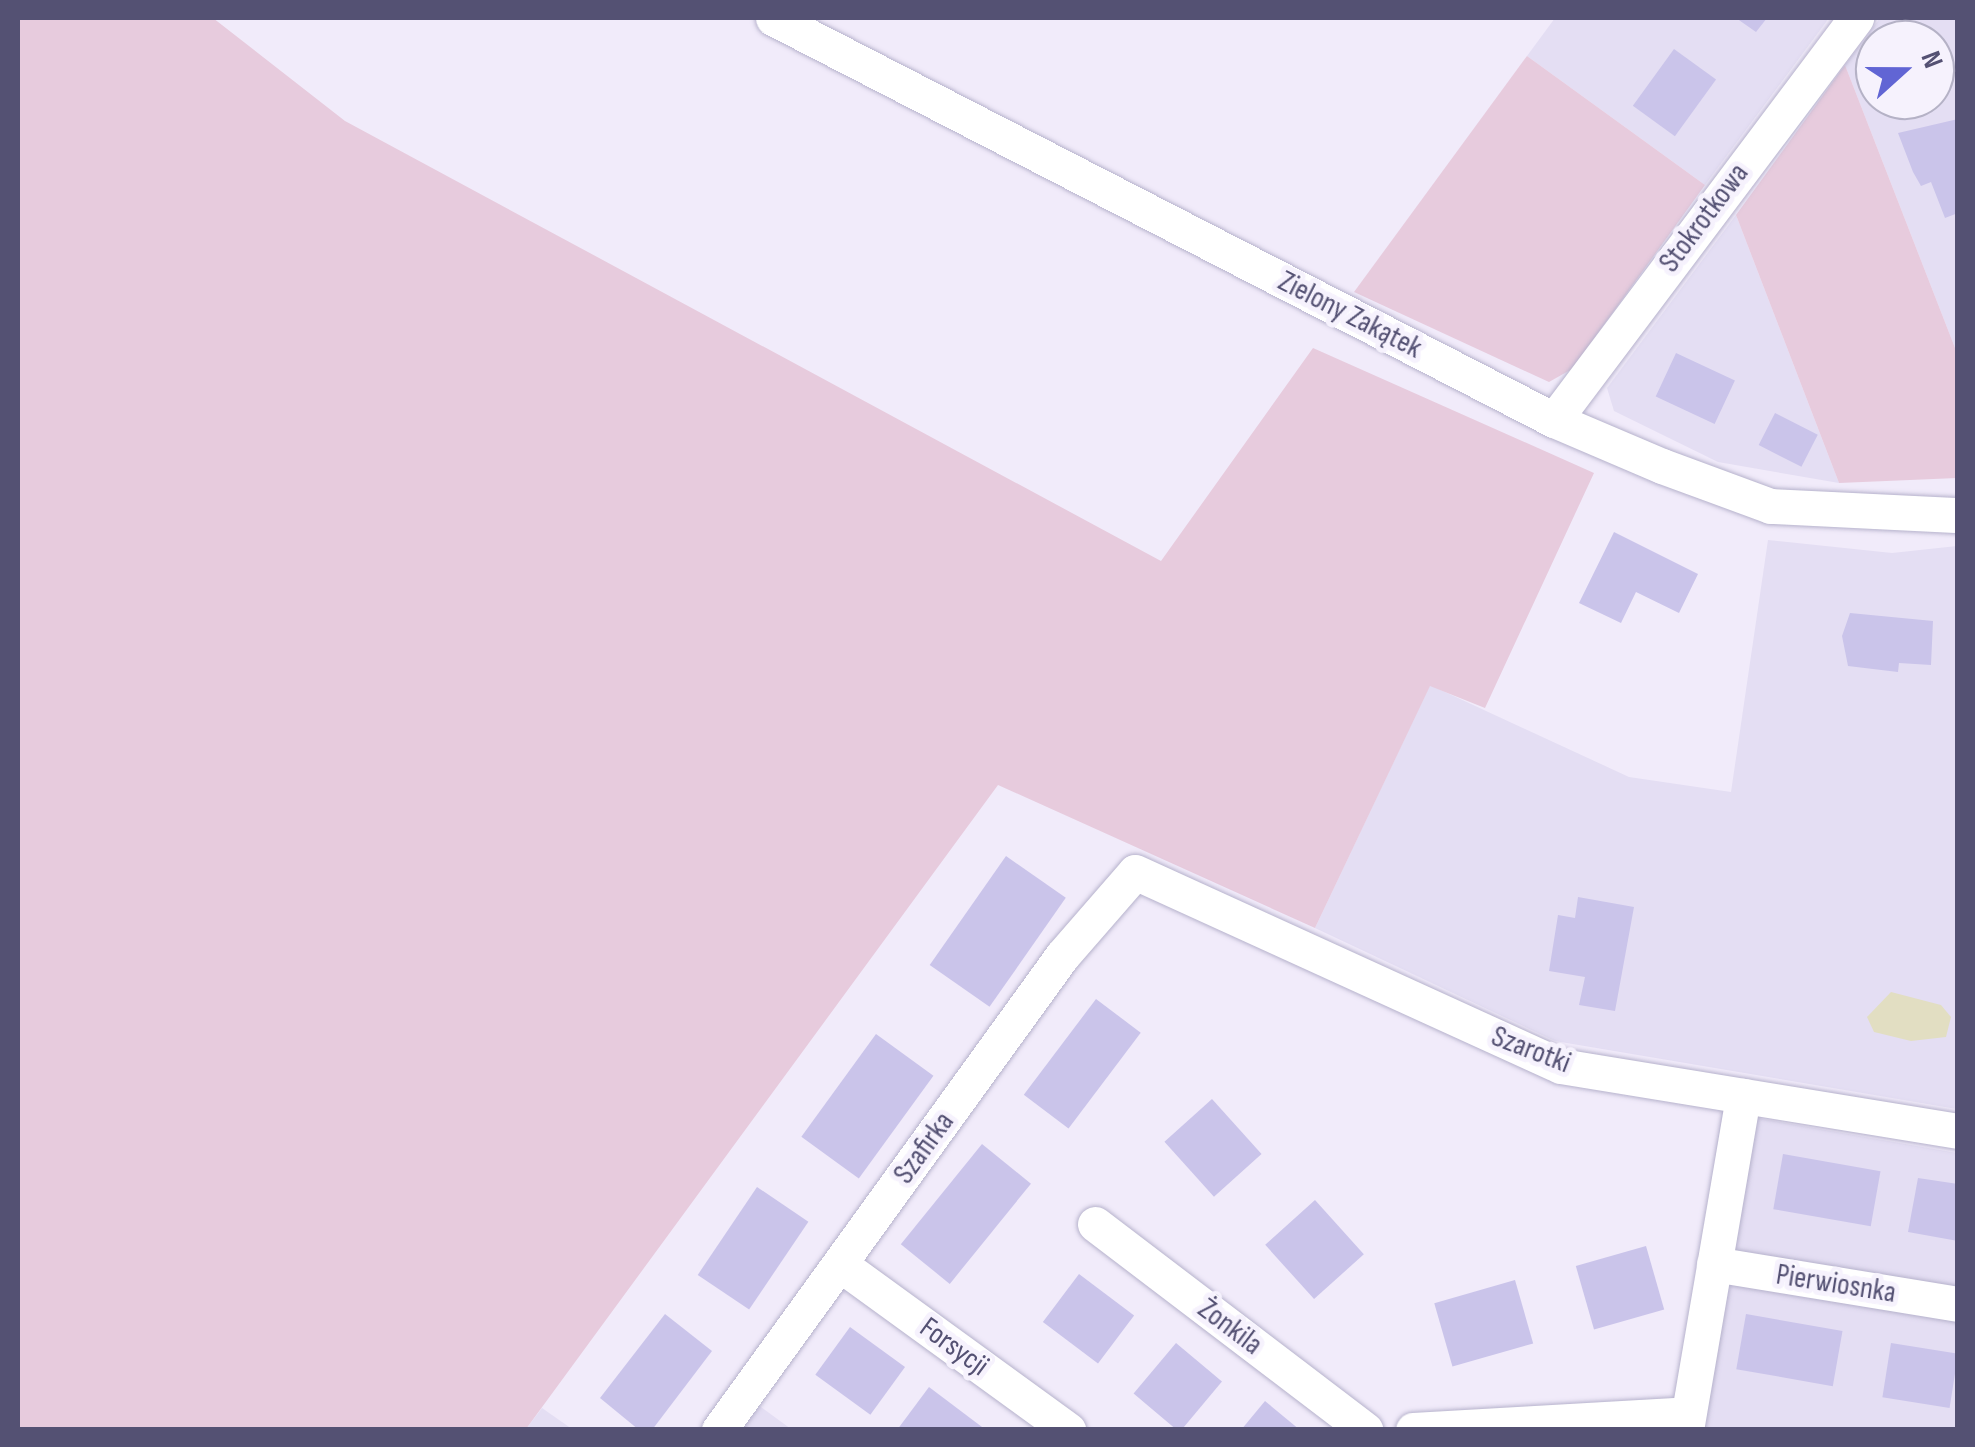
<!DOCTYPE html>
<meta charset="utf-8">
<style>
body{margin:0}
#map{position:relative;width:1975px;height:1447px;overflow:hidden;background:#f1ebfa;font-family:"Sofia Sans Condensed",sans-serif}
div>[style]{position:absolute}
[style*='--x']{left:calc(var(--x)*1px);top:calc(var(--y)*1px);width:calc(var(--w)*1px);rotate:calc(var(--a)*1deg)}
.residential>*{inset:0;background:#e4def3}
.green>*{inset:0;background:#e7cbdd}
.water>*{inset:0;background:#e2dec2}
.building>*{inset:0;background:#cac4ea;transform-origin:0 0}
.roads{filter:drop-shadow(0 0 2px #b6b2cc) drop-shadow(0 0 2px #b6b2cc)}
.street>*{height:35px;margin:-17.5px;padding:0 17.5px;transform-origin:17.5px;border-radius:17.5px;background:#fff}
span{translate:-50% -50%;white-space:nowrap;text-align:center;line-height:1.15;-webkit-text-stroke:10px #f6f2fd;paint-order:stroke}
.street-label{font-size:30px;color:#545173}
.frame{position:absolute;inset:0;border:20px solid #545173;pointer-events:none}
.north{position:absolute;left:1855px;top:20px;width:100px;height:100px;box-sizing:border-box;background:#f6f2fd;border:2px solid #b5b2c6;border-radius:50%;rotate:69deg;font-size:28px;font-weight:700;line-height:40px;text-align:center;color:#545173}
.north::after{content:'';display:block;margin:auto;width:35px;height:45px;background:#6165d4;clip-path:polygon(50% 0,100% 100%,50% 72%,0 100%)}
</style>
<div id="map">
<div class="residential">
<div style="clip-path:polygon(1555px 18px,1829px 18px,1705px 185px,1527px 56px)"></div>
<div style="clip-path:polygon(evenodd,1880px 18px,1957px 18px,1957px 353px,1845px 65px,1880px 18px,1875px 40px,1935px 40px,1935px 100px,1875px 100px,1875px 40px)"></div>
<div style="clip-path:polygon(1736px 215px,1839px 483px,1718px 462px,1614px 411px,1607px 388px)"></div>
<div style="clip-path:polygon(1768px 540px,1892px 553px,1957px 546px,1957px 1109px,1555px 1041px,1315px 928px,1430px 685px,1629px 777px,1731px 792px)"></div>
<div style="clip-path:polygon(1722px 1112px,1957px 1153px,1957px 1429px,1672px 1430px)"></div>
<div style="clip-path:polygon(732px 1386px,791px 1429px,700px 1430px)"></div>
<div style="clip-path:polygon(542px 1408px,572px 1429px,526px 1429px)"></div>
</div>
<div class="green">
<div style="clip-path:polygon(18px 18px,213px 18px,345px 121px,1161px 561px,1313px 348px,1594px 473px,1485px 708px,1430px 686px,1315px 928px,998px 785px,526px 1429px,18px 1429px)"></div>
<div style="clip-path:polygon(1527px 56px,1705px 185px,1572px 369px,1549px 382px,1354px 292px)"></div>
<div style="clip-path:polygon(1845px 65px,1957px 353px,1957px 478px,1839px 483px,1736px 215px)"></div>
</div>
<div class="water">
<div style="clip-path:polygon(1891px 992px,1941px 1005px,1951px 1017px,1946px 1037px,1911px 1041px,1874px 1032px,1867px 1017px)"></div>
</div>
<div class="building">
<div style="clip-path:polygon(1736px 18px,1767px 18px,1756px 32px)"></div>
<div style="left:1674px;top:49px;width:52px;height:70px;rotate:36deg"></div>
<div style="clip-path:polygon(1958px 119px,1958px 213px,1945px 218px,1931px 182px,1921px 186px,1913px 172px,1898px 133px)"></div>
<div style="left:1676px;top:353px;width:65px;height:48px;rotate:25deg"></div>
<div style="left:1775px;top:413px;width:48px;height:36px;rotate:27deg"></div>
<div style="clip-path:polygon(1614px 532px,1698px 574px,1679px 613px,1636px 592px,1621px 623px,1579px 603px)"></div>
<div style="clip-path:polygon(1850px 613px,1933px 621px,1931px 665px,1899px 663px,1898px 672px,1848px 666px,1842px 636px)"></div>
<div style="left:1006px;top:856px;width:73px;height:133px;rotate:35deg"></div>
<div style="clip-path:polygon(1578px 897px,1634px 907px,1615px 1011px,1579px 1005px,1585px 977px,1549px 971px,1558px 915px,1575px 918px)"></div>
<div style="left:1096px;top:999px;width:56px;height:120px;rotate:37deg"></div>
<div style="left:876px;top:1034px;width:71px;height:127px;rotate:36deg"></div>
<div style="left:1212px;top:1099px;width:74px;height:64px;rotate:48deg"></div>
<div style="left:982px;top:1144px;width:63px;height:129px;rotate:39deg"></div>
<div style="left:1783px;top:1154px;width:99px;height:56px;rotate:10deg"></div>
<div style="clip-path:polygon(1918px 1178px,1958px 1184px,1958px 1241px,1908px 1232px)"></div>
<div style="left:757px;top:1187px;width:62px;height:106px;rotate:34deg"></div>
<div style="left:1315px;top:1200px;width:73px;height:67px;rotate:48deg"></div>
<div style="left:1646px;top:1246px;width:66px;height:73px;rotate:74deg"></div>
<div style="left:1079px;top:1274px;width:69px;height:60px;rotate:37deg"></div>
<div style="left:1515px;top:1280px;width:66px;height:84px;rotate:74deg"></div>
<div style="clip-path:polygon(665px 1314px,712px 1351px,652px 1430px,639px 1430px,600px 1398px)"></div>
<div style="left:1746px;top:1314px;width:98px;height:56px;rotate:10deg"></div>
<div style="left:850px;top:1327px;width:68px;height:59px;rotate:36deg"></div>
<div style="left:1176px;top:1343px;width:60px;height:66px;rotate:40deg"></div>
<div style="left:1891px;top:1343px;width:68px;height:55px;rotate:9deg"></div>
<div style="clip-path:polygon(929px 1387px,986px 1430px,897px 1430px)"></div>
<div style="clip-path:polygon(1265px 1401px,1300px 1430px,1241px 1430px)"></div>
</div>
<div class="roads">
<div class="street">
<div style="--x:773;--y:18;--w:878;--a:27.24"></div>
<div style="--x:1554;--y:420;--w:117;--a:23.1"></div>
<div style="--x:1662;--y:466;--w:116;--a:20.2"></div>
<div style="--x:1771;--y:506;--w:187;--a:2.8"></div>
<div style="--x:1554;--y:420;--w:503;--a:-53.08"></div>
<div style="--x:1095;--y:1224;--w:340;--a:37.3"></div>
<div style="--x:1714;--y:1264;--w:247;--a:9.3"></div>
<div style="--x:841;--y:1265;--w:281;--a:36"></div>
<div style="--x:719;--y:1430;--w:585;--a:-54.11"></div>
<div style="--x:1062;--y:956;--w:111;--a:-49"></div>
<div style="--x:1135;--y:872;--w:468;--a:24.5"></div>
<div style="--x:1561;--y:1066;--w:402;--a:9.3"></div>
<div style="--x:1413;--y:1430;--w:275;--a:-3.3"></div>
<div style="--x:1686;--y:1430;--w:339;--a:-80.3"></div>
</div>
</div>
<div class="street-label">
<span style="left:1704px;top:218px;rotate:-53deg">Stokrotkowa</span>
<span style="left:1350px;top:315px;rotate:27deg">Zielony Zakątek</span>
<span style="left:1531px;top:1050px;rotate:21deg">Szarotki</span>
<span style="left:924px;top:1148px;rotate:-54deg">Szafirka</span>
<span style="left:1836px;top:1284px;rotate:9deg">Pierwiosnka</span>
<span style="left:1230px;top:1327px;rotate:37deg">Żonkila</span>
<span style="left:954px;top:1347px;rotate:36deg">Forsycji</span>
</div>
<div class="frame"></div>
<div class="north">N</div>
</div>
